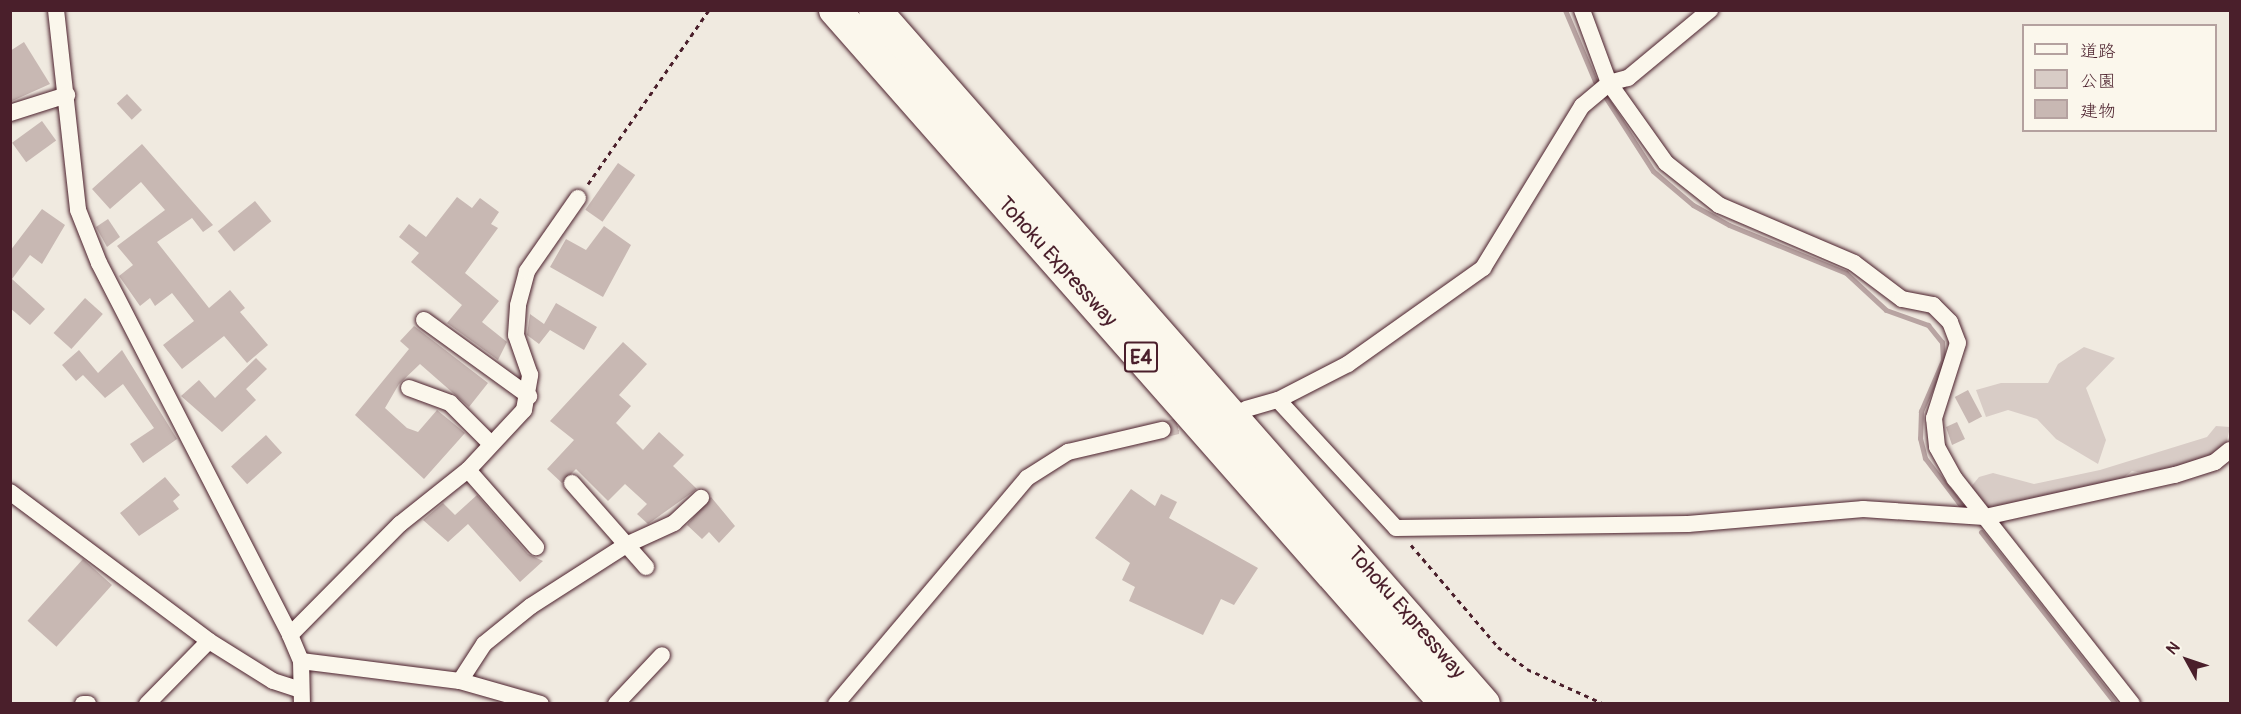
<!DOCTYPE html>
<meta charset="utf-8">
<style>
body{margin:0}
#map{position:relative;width:2241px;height:714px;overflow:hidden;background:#f0eae0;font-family:Pangolin,"Klee One",sans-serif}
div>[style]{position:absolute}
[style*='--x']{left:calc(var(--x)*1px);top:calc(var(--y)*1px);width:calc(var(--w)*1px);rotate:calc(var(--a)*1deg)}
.green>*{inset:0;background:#d8ccc6}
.stream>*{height:5px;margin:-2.5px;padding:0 2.5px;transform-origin:2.5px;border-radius:2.5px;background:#b8a4a2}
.building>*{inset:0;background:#c8b8b3;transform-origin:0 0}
.street-tunnel>*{height:16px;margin-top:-8px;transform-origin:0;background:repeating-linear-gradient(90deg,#cfc1bc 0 16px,transparent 0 24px)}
.path>*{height:3px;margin-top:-1.5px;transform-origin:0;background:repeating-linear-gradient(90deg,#4a1f2b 0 4.5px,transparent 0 9px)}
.roads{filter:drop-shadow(0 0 2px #4a1f2b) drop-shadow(0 0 2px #4a1f2b)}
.street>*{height:16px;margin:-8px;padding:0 8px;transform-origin:8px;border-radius:8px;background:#fbf7ec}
.highway>*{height:32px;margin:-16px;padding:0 16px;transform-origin:16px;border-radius:16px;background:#fbf7ec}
span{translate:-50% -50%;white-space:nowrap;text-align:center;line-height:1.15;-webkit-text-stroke:6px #fbf7ec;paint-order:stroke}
.shield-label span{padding:2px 4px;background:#fbf7ec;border:2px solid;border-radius:4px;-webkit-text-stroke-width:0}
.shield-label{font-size:20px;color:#4a1f2b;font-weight:700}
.street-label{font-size:21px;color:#4a1f2b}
.frame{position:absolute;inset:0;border:12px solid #4a1f2b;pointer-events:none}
.legend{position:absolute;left:2022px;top:24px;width:195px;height:108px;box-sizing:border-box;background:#fbf7ec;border:2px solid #b4a19f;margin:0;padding:8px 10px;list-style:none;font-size:18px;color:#4a1f2b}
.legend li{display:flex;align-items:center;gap:12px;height:30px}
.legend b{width:30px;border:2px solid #b4a19f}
.north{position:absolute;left:2157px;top:630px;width:60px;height:60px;-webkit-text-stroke:4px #fbf7ec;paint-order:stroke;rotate:310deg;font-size:16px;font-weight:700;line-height:24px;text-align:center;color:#4a1f2b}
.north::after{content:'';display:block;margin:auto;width:21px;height:27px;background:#4a1f2b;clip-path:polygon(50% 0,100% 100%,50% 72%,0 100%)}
</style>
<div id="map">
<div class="green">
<div style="clip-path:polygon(2084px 347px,2115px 358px,2086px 388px,2106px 440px,2098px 464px,2056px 439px,2037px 419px,2008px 410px,1986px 417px,1976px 390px,2001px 383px,2048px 383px,2058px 364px)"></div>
<div style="clip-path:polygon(2216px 426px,2230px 427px,2225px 450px,2153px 475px,2132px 471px,2118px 482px,1990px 510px,1970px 488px,1979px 477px,1993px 473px,2034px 484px,2100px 470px,2207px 437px)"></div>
</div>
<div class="stream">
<div style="--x:1565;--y:10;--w:77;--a:67.1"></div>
<div style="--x:1595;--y:81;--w:107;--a:57.2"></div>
<div style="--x:1653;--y:171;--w:52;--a:40.4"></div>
<div style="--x:1693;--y:205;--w:41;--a:29.1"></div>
<div style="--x:1729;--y:225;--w:126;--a:22.3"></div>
<div style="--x:1846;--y:273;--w:54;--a:42.8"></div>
<div style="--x:1886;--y:310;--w:45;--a:19.7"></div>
<div style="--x:1928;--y:325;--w:22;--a:51"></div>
<div style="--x:1942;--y:342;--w:18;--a:87"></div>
<div style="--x:1943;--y:360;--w:56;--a:113.3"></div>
<div style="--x:1921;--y:411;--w:27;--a:92"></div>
<div style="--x:1920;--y:438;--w:21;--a:76"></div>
<div style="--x:1925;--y:458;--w:61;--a:52.9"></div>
<div style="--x:1981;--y:532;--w:219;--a:51.9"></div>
</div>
<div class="building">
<div style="clip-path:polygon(24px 42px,50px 84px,10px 102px,10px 51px)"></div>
<div style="left:127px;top:94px;width:22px;height:14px;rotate:47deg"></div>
<div style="left:42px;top:121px;width:24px;height:37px;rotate:54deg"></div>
<div style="clip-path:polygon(142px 144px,213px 225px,203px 232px,192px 218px,157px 242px,209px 308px,230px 290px,245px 308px,240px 312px,268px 345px,247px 363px,224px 336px,182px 369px,163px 345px,194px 321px,172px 293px,155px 306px,150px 298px,140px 306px,119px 276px,133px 265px,117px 246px,165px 210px,141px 182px,110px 209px,92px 189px)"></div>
<div style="left:618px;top:163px;width:21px;height:57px;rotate:35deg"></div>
<div style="clip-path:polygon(457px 197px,472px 208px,480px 198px,499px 212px,491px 224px,498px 228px,465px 273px,499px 301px,482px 322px,507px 342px,498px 360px,447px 323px,462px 305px,411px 262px,419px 253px,399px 237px,409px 224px,426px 237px)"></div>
<div style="left:255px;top:201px;width:26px;height:48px;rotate:51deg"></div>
<div style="clip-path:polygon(42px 209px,65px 225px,42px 264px,30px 255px,12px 279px,45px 309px,30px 325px,10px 308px,10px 251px)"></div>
<div style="clip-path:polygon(108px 219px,120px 237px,107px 247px,96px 227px)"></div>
<div style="clip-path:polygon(604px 226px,631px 245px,603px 297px,550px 267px,566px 239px,586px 250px)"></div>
<div style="left:85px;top:298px;width:24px;height:47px;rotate:42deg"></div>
<div style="clip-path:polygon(556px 303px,597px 327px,584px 350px,550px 330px,539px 344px,527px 335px,530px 314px,544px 324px)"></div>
<div style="clip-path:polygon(414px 326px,488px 383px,469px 407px,420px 364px,399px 384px,385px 408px,407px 428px,418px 432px,437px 410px,465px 433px,424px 479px,355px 415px,409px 349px,400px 341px)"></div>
<div style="clip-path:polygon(623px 342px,647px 364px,619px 395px,631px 406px,616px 423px,643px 450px,659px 432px,684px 455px,673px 466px,697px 489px,648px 524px,637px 514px,647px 504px,625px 484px,608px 501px,576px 469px,562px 483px,547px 469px,574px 440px,550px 421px)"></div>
<div style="clip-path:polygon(79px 350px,98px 373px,122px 350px,177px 439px,143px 463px,130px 444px,154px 428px,123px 384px,105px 398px,83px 375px,76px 381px,62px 365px)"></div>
<div style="clip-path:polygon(256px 358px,267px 369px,246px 389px,256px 400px,222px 432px,181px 396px,199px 380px,215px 398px)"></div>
<div style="left:1968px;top:390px;width:30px;height:15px;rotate:62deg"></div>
<div style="clip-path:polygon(1957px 422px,1965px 439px,1952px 445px,1946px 427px)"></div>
<div style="left:266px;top:435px;width:24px;height:47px;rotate:48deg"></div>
<div style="clip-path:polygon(165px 477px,180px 495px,173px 501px,179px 509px,139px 536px,120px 513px)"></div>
<div style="clip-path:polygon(1131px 489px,1155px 506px,1161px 494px,1177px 502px,1169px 518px,1258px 568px,1234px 605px,1221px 599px,1203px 635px,1129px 601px,1135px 587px,1122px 580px,1130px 563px,1095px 538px)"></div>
<div style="clip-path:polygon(477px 495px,528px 554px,543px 561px,520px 582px,468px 524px,448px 542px,423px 520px,443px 503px,455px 515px)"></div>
<div style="clip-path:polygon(711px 497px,735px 526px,719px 543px,709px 532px,702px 539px,687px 525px)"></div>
<div style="left:83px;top:559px;width:39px;height:83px;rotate:42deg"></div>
</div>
<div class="street-tunnel">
<div style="--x:1162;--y:430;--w:41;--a:-14"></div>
</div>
<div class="path">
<div style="--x:588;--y:184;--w:212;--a:-55.2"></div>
<div style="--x:1411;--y:545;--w:134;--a:49.5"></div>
<div style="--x:1498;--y:647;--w:36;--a:37"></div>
<div style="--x:1527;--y:669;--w:85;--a:24.4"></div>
</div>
<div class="roads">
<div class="street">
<div style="--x:56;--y:10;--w:201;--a:83.7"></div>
<div style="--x:78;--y:210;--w:57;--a:68.4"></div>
<div style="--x:99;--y:263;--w:418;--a:62.8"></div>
<div style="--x:290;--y:635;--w:28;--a:67"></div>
<div style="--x:301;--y:661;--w:43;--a:88.7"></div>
<div style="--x:1582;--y:10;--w:78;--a:69.7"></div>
<div style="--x:1609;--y:83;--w:98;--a:54.5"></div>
<div style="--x:1666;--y:163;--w:68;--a:38.4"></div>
<div style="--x:1719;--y:205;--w:147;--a:23.2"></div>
<div style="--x:1854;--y:263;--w:60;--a:36.9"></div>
<div style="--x:1902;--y:299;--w:32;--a:11"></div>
<div style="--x:1933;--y:305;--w:24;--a:45"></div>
<div style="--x:1950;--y:322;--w:22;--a:69"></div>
<div style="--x:1958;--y:343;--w:79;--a:107.7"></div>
<div style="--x:1934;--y:418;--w:29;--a:84"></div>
<div style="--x:1937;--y:447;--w:37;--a:61"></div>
<div style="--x:1955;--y:479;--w:286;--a:51.8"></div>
<div style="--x:10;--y:113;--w:60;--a:-17.5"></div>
<div style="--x:424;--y:320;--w:130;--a:35.9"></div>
<div style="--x:409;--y:388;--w:44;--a:20.1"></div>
<div style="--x:450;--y:403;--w:58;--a:45"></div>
<div style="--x:1278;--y:400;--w:174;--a:47.3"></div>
<div style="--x:1396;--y:528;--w:292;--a:-0.8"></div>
<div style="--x:1688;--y:524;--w:176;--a:-4.9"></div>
<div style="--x:1863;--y:509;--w:122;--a:3.8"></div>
<div style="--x:1985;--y:517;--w:195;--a:-12.5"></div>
<div style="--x:2175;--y:475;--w:42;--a:-18"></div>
<div style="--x:2215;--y:462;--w:19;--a:-39"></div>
<div style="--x:1246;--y:409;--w:33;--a:-16"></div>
<div style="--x:1278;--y:400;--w:79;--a:-27.2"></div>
<div style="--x:1348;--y:364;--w:166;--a:-35.4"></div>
<div style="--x:1483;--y:268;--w:190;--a:-58.6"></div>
<div style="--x:1582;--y:106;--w:35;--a:-40"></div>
<div style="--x:1609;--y:83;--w:20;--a:-15"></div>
<div style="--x:1628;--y:78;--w:107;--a:-39.7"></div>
<div style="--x:468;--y:470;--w:103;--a:48.6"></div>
<div style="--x:572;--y:483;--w:112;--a:48.6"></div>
<div style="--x:10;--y:492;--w:249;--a:36.8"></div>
<div style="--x:209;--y:641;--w:75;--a:32"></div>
<div style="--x:273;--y:681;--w:28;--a:18"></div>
<div style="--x:290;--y:635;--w:156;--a:-45.3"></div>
<div style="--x:400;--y:524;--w:87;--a:-38.5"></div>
<div style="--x:468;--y:470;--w:82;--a:-47"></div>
<div style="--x:524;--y:410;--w:36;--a:-80"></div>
<div style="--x:530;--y:375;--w:42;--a:-109.3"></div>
<div style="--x:516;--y:335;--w:30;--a:-86"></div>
<div style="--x:518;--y:305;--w:35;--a:-75"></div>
<div style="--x:527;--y:271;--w:89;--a:-55.1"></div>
<div style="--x:301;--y:661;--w:160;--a:7.2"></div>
<div style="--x:460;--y:681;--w:84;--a:15.9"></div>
<div style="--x:460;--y:681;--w:44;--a:-57"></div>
<div style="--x:484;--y:644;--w:60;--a:-39"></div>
<div style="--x:531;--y:606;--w:113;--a:-32.7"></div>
<div style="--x:626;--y:545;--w:53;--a:-24.6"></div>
<div style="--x:674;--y:523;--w:37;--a:-43"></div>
<div style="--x:83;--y:704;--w:5;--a:0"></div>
<div style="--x:147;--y:704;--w:88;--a:-45.5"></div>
<div style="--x:616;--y:704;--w:67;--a:-46.8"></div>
<div style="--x:836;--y:704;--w:296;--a:-49.8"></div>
<div style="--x:1027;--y:478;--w:49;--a:-32.4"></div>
<div style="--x:1068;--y:452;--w:97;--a:-13.2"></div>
</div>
<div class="highway">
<div style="--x:835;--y:10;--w:925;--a:48.64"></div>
<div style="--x:875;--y:10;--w:923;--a:48.73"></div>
</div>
</div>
<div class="shield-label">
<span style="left:1141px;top:357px">E4</span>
</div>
<div class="street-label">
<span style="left:1057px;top:262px;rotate:48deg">Tohoku Expressway</span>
<span style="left:1406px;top:613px;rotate:49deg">Tohoku Expressway</span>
</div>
<div class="frame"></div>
<ul class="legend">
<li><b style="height:8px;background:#fbf7ec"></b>道路</li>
<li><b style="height:16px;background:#d8ccc6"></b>公園</li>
<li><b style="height:16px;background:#c8b8b3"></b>建物</li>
</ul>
<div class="north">N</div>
</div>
